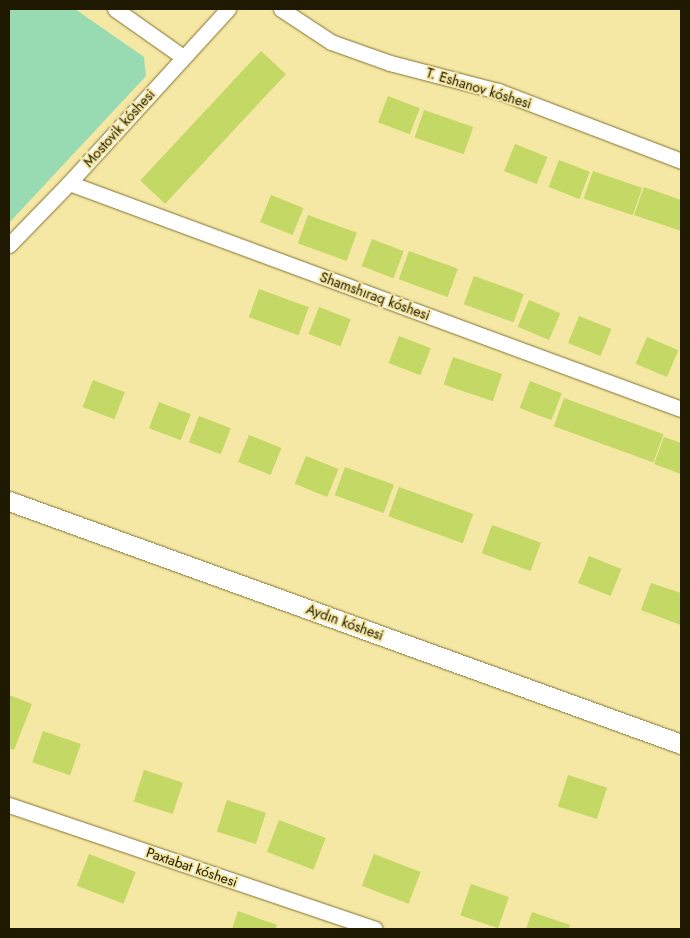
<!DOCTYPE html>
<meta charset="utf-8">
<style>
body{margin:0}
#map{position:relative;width:690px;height:938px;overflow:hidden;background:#f5e7a4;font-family:Jost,sans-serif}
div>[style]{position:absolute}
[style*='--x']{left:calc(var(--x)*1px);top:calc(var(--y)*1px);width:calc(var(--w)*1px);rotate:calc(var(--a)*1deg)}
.green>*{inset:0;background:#98dbb3}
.building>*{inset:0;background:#c3d865;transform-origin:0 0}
.roads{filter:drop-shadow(0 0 1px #807332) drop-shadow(0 0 1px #807332)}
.minor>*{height:15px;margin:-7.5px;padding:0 7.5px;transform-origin:7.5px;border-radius:7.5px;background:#fff}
.tertiary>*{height:19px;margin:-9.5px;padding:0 9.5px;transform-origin:9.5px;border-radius:9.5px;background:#fff}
span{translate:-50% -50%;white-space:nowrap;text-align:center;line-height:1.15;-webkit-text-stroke:4px #f5e7a4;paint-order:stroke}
.street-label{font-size:14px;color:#1e1900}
.frame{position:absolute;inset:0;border:10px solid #1e1900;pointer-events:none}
</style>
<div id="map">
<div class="green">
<div style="clip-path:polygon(9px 9px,75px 9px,144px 57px,146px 76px,9px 223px)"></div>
</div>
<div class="building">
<div style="left:261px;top:51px;width:34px;height:177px;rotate:43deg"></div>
<div style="left:388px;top:96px;width:34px;height:28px;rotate:21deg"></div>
<div style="left:424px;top:110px;width:52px;height:29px;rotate:19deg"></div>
<div style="left:515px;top:144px;width:35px;height:29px;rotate:22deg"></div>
<div style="left:559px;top:160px;width:33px;height:29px;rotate:21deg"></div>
<div style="left:593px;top:171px;width:52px;height:29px;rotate:19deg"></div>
<div style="clip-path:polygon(644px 187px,681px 200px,681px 231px,634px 215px)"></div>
<div style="left:271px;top:195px;width:35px;height:29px;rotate:22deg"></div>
<div style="left:308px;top:215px;width:52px;height:30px;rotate:20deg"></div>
<div style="left:372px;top:239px;width:34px;height:29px;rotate:21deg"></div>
<div style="left:409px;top:251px;width:52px;height:30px;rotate:20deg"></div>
<div style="left:474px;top:276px;width:53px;height:30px;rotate:20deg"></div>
<div style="left:259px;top:289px;width:53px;height:30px;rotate:20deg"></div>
<div style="left:529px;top:300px;width:34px;height:29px;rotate:23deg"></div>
<div style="left:319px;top:307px;width:34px;height:29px;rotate:21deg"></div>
<div style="left:579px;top:316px;width:35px;height:29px;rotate:22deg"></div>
<div style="left:399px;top:336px;width:34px;height:29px;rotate:21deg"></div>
<div style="left:647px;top:337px;width:34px;height:29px;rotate:23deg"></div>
<div style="left:453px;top:357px;width:52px;height:29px;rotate:19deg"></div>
<div style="left:93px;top:380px;width:34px;height:29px;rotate:21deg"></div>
<div style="left:530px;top:381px;width:34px;height:29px;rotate:21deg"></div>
<div style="left:564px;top:398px;width:106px;height:30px;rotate:20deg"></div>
<div style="left:159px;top:402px;width:34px;height:28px;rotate:21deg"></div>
<div style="left:199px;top:416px;width:34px;height:28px;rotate:21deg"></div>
<div style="left:249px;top:435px;width:35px;height:29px;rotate:22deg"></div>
<div style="clip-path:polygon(664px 437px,681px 443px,681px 474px,654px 464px)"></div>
<div style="left:306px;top:456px;width:35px;height:30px;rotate:22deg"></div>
<div style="left:345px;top:467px;width:52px;height:30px;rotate:20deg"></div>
<div style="left:399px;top:487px;width:79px;height:31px;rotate:20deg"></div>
<div style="left:492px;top:525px;width:52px;height:30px;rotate:20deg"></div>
<div style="left:589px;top:556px;width:35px;height:29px;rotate:22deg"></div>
<div style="clip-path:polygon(651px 583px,681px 593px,681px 625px,641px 610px)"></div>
<div style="clip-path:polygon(9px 695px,32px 704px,14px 750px,9px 748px)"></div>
<div style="left:43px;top:731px;width:40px;height:33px;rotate:19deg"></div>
<div style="left:144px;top:770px;width:41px;height:33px;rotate:18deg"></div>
<div style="left:568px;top:775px;width:41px;height:33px;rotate:18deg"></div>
<div style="left:227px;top:800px;width:41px;height:33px;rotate:18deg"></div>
<div style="left:279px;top:820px;width:50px;height:34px;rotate:21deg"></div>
<div style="left:89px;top:854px;width:50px;height:34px;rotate:21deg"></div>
<div style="left:374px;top:854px;width:50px;height:34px;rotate:21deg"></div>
<div style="left:471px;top:884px;width:40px;height:33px;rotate:19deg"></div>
<div style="clip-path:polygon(238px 911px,277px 925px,275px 929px,232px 929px)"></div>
<div style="clip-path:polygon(532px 912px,570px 925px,569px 929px,526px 929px)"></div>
</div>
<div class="roads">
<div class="minor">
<div style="--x:115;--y:9;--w:83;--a:35.2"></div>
<div style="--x:281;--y:9;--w:60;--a:33.4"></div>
<div style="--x:331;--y:42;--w:63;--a:19.6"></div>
<div style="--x:390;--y:63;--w:112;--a:14.5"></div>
<div style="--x:498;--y:91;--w:196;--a:20.9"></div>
<div style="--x:69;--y:183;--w:652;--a:20.27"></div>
<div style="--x:9;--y:245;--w:86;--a:-45.9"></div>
<div style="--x:69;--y:183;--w:236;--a:-47.6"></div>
<div style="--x:9;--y:805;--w:386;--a:18.7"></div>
</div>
<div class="tertiary">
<div style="--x:9;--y:501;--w:715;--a:19.88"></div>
</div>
</div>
<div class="street-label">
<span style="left:479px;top:88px;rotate:17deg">T. Eshanov kóshesi</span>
<span style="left:119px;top:128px;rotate:-48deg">Mostovik kóshesi</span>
<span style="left:375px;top:296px;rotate:20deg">Shamshıraq kóshesi</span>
<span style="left:345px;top:622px;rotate:20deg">Aydın kóshesi</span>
<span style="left:192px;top:867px;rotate:19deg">Paxtabat kóshesi</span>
</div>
<div class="frame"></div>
</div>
